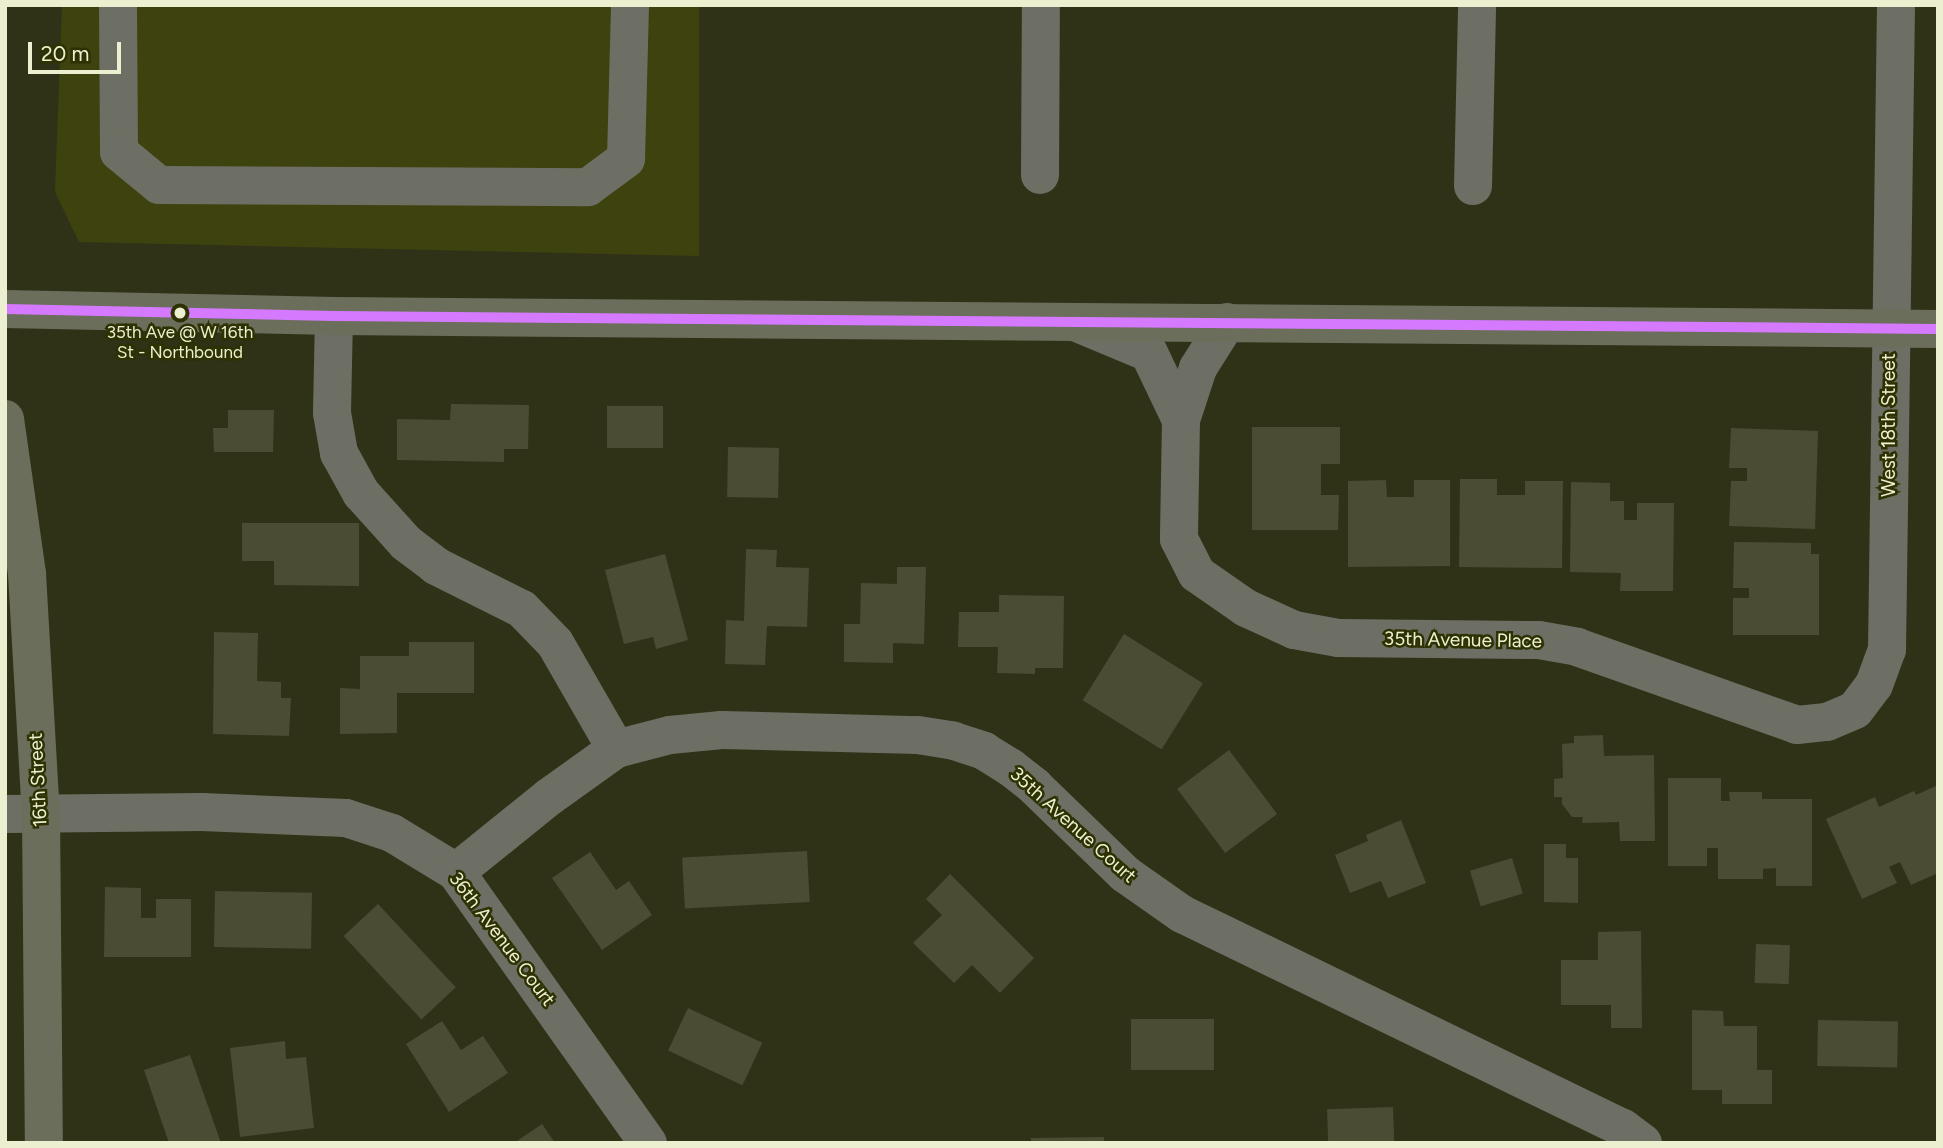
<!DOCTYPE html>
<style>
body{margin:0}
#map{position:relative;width:1943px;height:1148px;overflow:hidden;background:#303218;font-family:Figtree,sans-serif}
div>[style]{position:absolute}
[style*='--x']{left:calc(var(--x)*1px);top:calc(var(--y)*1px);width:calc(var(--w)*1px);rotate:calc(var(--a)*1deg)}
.built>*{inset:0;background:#3e420f}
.building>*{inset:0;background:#4a4c34;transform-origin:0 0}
.minor>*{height:38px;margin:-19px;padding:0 19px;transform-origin:19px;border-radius:19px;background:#6e6f64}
.major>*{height:38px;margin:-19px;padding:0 19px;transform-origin:19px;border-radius:19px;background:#6c6e5c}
.bus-1>*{height:10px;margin:-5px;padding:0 5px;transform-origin:5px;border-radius:5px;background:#d57aff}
.dots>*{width:19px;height:19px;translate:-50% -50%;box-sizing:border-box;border:4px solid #2e3102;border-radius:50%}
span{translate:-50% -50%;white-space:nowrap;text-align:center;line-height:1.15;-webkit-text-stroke:5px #2e3102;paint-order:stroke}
.bus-label{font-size:17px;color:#ecf0d1}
.street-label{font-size:19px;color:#ecf0d1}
.frame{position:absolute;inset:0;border:7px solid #ecf0d1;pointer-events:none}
.scale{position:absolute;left:28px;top:42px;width:93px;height:32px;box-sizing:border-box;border:4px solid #ecf0d1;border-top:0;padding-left:9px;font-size:21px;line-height:24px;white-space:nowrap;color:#ecf0d1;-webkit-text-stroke:5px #2e3102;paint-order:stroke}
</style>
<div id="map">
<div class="built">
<div style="clip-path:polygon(62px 5px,699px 5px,699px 256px,79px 242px,55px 192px)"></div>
</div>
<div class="building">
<div style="clip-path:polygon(451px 404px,529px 405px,528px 449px,504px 449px,504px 462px,397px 460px,397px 419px,450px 420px)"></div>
<div style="left:607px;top:406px;width:56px;height:42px"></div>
<div style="clip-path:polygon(228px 410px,274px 410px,273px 452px,214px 452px,213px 428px,228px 428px)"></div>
<div style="clip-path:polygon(1252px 427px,1340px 427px,1340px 464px,1321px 464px,1321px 495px,1339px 495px,1338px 530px,1252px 530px)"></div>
<div style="clip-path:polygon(1731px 428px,1818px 431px,1815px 529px,1729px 526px,1731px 481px,1747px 481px,1747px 468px,1729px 468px)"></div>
<div style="left:728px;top:447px;width:51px;height:50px;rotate:1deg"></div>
<div style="clip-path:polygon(1460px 479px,1497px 479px,1497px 495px,1525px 495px,1525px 481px,1563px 481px,1562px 568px,1459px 567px)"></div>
<div style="clip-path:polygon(1386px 480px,1387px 497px,1414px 497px,1414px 480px,1450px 480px,1450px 566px,1348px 567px,1348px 481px)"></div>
<div style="clip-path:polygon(1571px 482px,1610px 483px,1610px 501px,1624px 501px,1624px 520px,1637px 520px,1637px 503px,1674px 503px,1673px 591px,1620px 591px,1621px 573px,1570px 572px)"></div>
<div style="clip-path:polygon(242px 523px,359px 523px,359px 586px,274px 585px,274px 561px,242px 561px)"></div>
<div style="clip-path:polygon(1734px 542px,1811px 543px,1811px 554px,1819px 554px,1819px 635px,1733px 635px,1733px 598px,1749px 598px,1749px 588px,1733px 588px)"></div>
<div style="clip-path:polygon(746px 549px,777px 550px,776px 567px,809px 568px,807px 627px,767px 626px,765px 665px,725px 664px,726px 620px,744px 621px)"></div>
<div style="clip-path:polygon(665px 554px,688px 640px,656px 649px,653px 637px,624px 644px,605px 570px)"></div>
<div style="clip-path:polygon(897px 567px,926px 567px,924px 644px,893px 643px,893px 663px,844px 662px,844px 624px,860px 624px,861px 583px,897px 584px)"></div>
<div style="clip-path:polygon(999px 595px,1064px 596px,1063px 668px,1035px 668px,1035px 674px,997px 673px,998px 647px,958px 647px,959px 612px,999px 612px)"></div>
<div style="clip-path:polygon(214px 632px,258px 633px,257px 681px,281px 682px,281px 698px,291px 698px,289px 736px,213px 734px)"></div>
<div style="left:1124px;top:634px;width:93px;height:78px;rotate:32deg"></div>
<div style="clip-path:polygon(409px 642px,474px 642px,474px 693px,397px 693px,397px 733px,340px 734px,340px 688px,360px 689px,360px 656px,409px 656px)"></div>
<div style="clip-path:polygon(1603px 735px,1604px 756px,1654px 755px,1655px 841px,1620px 841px,1619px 822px,1582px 823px,1583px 817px,1572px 817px,1562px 804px,1562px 797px,1554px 797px,1554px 779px,1563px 778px,1562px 744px,1574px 743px,1574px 736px)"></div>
<div style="left:1229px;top:750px;width:80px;height:65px;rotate:53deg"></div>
<div style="clip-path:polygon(1668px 778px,1721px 778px,1721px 801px,1730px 801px,1729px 792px,1762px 792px,1762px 799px,1812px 799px,1812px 886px,1776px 886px,1776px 868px,1763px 869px,1763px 879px,1718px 879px,1718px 848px,1707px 848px,1707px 866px,1668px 866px)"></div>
<div style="clip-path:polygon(1938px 785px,1938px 873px,1911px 885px,1900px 862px,1889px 867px,1897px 883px,1862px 899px,1826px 819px,1875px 797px,1879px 807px,1914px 791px,1916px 795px)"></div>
<div style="clip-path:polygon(1401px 820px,1426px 883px,1388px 898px,1381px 881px,1350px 893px,1335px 855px,1368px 841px,1366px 835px)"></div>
<div style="clip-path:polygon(1544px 844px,1566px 844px,1566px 858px,1578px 858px,1578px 903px,1544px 902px)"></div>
<div style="left:807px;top:851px;width:51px;height:125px;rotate:87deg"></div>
<div style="clip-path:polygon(590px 852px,616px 890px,629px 881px,652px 915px,602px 950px,552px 878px)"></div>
<div style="left:1512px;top:858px;width:37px;height:44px;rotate:73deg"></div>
<div style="clip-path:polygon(950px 874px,1034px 958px,1000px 993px,972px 965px,954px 983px,913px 943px,942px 915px,926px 899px)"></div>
<div style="clip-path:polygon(105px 887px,141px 888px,141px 918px,156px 918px,156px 899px,191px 899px,191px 957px,104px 957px)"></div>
<div style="left:215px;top:891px;width:97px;height:56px;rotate:1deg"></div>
<div style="left:378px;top:904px;width:114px;height:47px;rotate:47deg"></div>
<div style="clip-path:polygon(1641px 931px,1642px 1028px,1611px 1028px,1611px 1005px,1561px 1005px,1561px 960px,1598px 960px,1598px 932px)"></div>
<div style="left:1756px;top:944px;width:34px;height:39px;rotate:2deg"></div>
<div style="left:688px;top:1008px;width:82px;height:47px;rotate:25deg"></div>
<div style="clip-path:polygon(1692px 1010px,1723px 1011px,1724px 1026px,1757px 1026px,1757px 1070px,1772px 1070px,1772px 1104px,1722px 1104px,1722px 1090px,1692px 1090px)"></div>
<div style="left:1131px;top:1019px;width:83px;height:51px"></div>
<div style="left:1818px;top:1020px;width:80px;height:46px;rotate:1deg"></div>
<div style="clip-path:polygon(442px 1021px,461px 1050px,483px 1036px,508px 1073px,449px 1112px,406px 1044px)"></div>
<div style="clip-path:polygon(285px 1041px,286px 1059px,306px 1057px,314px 1128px,240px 1137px,230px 1048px)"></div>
<div style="clip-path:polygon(190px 1055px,221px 1143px,169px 1143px,144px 1070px)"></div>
<div style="left:1393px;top:1107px;width:36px;height:66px;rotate:88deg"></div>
<div style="clip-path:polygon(542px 1124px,555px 1143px,514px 1143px)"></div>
<div style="clip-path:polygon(1104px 1137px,1104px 1143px,1031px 1143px,1031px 1138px)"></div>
</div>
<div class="minor">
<div style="--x:118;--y:5;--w:147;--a:89.6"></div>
<div style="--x:119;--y:152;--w:52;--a:39.5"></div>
<div style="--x:159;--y:185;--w:429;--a:0.3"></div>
<div style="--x:588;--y:187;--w:47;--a:-36.4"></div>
<div style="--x:626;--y:159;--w:154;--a:-88.5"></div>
<div style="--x:1040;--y:175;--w:170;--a:-89.7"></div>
<div style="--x:1473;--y:186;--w:181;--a:-88.7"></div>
<div style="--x:334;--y:316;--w:97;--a:91.2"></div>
<div style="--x:332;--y:413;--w:41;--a:80.1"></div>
<div style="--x:339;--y:453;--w:46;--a:61.2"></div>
<div style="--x:361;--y:493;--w:67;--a:48"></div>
<div style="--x:406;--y:543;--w:38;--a:37"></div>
<div style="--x:436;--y:566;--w:96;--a:26.6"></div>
<div style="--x:522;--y:609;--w:47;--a:45.9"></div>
<div style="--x:555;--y:643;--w:122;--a:60.1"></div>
<div style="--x:1227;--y:322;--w:54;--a:122.2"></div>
<div style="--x:1198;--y:368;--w:55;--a:108.1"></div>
<div style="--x:1181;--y:420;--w:119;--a:91"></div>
<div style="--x:1179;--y:539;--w:39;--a:63"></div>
<div style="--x:1197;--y:574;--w:60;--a:34.8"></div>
<div style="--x:1246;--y:608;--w:53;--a:24.6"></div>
<div style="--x:1294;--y:630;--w:45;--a:10.3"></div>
<div style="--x:1338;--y:638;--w:201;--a:0.6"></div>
<div style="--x:1539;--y:640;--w:39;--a:10"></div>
<div style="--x:1577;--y:647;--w:233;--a:19.5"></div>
<div style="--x:1797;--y:725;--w:30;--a:-6"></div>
<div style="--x:1827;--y:722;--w:30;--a:-23"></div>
<div style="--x:1855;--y:710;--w:31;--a:-53"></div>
<div style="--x:1874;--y:685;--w:37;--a:-70"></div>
<div style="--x:1887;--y:650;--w:645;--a:-89.2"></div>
<div style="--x:1077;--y:323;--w:78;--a:22.6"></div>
<div style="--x:1149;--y:353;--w:74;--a:64.5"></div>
<div style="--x:5;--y:814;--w:197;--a:-0.6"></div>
<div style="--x:202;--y:812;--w:144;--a:2.4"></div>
<div style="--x:346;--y:818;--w:48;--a:18.1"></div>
<div style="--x:392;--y:833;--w:75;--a:31.4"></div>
<div style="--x:456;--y:872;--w:332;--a:54.7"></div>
<div style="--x:456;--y:872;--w:119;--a:-38.9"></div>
<div style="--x:549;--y:797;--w:82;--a:-35.6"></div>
<div style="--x:616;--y:749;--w:56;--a:-14.5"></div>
<div style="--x:670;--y:735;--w:52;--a:-5.5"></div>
<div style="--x:722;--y:730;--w:196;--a:1.5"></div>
<div style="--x:918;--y:735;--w:36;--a:9"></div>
<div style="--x:954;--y:741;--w:32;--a:18"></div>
<div style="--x:984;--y:751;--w:31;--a:32"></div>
<div style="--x:1010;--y:767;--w:31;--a:38"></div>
<div style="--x:1034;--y:786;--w:127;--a:44"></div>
<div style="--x:1125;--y:874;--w:70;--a:35.1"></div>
<div style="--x:1182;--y:914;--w:490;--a:25.9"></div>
<div style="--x:1623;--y:1128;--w:25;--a:37"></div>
</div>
<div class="major">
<div style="--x:5;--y:309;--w:329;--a:1.2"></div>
<div style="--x:334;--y:316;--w:1604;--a:0.46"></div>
<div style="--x:5;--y:419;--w:157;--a:81.9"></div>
<div style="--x:27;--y:574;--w:240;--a:86.7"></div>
<div style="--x:41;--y:814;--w:329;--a:89.5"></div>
</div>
<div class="bus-1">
<div style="--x:5;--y:309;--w:329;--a:1.2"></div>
<div style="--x:334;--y:316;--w:1604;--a:0.46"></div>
</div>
<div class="dots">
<div style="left:180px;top:313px;background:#ecf0d1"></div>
</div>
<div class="bus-label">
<span style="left:180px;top:343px">35th Ave @ W 16th<br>St - Northbound</span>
</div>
<div class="street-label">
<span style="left:1889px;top:425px;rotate:-90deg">West 18th Street</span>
<span style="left:1463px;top:640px;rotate:1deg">35th Avenue Place</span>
<span style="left:38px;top:780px;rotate:-93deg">16th Street</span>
<span style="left:1073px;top:825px;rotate:42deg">35th Avenue Court</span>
<span style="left:502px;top:939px;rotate:53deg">36th Avenue Court</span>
</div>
<div class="frame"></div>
<div class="scale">20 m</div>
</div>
